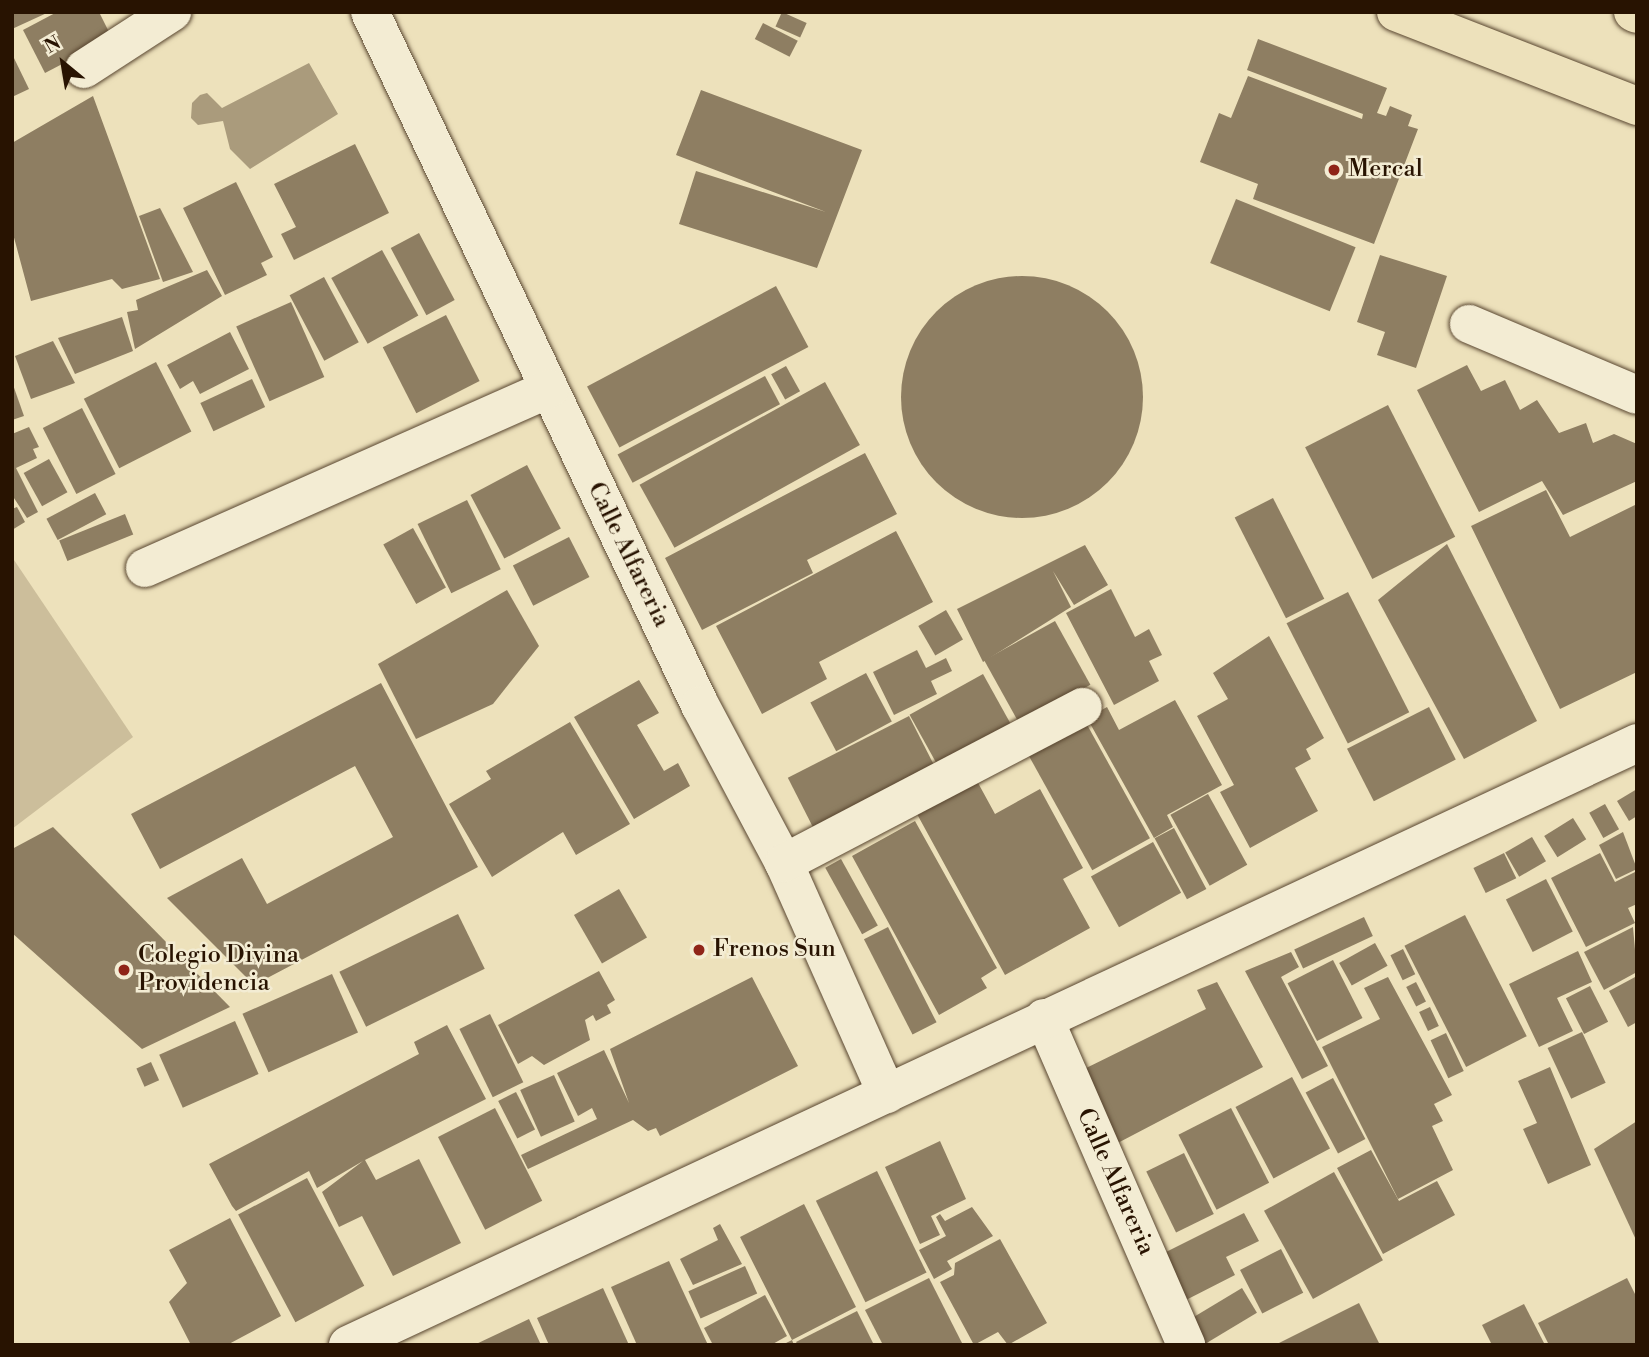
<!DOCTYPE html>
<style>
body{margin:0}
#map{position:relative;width:1649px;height:1357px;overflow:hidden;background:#ede1bb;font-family:"Libre Bodoni",serif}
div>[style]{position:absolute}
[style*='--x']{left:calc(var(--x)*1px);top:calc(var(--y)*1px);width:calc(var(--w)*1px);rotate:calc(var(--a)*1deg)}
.green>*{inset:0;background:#ccbe9b}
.water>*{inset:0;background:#aa9b7c}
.building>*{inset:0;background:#8e7e62;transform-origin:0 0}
.round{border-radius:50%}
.roads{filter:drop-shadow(0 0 2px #594630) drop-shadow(0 0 2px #594630)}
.minor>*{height:38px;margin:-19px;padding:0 19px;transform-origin:19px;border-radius:19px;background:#f3ecd3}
.major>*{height:38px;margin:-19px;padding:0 19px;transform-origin:19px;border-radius:19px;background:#ede1bb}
.dots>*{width:19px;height:19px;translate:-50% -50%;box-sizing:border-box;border:4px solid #f3ecd3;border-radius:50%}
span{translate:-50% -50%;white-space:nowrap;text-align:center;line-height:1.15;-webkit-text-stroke:5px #f3ecd3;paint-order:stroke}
.poi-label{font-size:24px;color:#281301}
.left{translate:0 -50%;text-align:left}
.street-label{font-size:24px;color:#281301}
.frame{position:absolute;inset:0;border:14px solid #281301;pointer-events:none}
.north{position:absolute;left:28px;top:28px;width:70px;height:70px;-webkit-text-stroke:5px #f3ecd3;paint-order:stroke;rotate:330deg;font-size:19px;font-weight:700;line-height:28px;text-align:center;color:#281301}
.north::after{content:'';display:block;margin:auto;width:24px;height:32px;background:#281301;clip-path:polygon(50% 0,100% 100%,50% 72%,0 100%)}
</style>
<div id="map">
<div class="green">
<div style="clip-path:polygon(12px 557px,133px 737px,12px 829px)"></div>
</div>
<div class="water">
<div style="clip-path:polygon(309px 63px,338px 114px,250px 169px,230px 149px,223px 121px,198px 125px,191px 118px,192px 103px,200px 95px,207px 93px,222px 108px)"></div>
</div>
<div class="building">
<div style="clip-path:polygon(12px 12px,49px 12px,12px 29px)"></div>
<div style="clip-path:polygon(57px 12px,99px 12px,112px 38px,45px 73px,23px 30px)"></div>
<div style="left:782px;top:12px;width:27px;height:16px;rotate:24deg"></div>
<div style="left:763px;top:23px;width:39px;height:18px;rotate:27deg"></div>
<div style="clip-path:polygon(1258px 39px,1387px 88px,1377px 113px,1386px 116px,1390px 106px,1412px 115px,1408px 126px,1418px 129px,1374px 244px,1253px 199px,1258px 184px,1200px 162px,1219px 113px,1231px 118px,1248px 76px,1362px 119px,1363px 114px,1247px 70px)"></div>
<div style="clip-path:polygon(12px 54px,29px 89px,12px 97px)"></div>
<div style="clip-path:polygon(701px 90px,862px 150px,817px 268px,679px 224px,696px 171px,826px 212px,676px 155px)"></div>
<div style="clip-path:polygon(93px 96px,160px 279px,122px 289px,112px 279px,31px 301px,12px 230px,12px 143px)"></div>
<div style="clip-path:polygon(355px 144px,389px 213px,294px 260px,281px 234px,296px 227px,274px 184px)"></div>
<div style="clip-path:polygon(236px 182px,273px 257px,261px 263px,267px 275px,225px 295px,183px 208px)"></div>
<div style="left:1236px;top:199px;width:129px;height:69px;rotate:22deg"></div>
<div style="clip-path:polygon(160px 208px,193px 272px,163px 282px,139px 216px)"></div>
<div style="left:419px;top:233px;width:76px;height:32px;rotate:62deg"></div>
<div style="left:382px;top:250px;width:75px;height:58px;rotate:61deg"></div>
<div style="clip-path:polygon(1380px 255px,1447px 276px,1416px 368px,1377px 355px,1385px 332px,1357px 322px)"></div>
<div style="clip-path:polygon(207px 270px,222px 296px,135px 349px,127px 312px,138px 310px,136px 300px)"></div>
<div class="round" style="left:901px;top:276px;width:242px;height:242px"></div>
<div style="left:324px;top:277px;width:74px;height:39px;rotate:62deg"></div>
<div style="left:776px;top:286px;width:69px;height:214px;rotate:62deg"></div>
<div style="left:291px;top:302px;width:82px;height:60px;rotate:66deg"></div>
<div style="left:446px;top:315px;width:74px;height:71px;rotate:63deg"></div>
<div style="clip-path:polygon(122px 317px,133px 351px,75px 374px,58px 338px)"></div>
<div style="clip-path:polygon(230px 332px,249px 369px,200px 394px,193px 381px,180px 389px,167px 365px)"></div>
<div style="clip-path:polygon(53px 341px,75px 383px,31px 399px,15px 356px)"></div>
<div style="left:156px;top:362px;width:78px;height:81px;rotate:63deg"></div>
<div style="clip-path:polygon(1467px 365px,1481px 391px,1505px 380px,1520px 410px,1537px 400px,1559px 433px,1586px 423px,1593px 443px,1614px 434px,1637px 444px,1637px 481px,1563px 515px,1542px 481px,1479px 512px,1417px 390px)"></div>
<div style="left:786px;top:366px;width:29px;height:17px;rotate:61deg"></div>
<div style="left:765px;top:376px;width:32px;height:167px;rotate:62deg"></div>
<div style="left:252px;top:379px;width:31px;height:57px;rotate:65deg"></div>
<div style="clip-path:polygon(12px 382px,24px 416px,12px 420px)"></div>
<div style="left:825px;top:382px;width:72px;height:212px;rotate:61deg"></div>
<div style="left:1388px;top:405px;width:148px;height:93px;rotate:63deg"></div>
<div style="left:82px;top:408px;width:74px;height:44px;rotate:63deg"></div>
<div style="clip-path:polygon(29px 427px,39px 447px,33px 449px,37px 458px,16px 468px,38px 512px,27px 518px,12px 495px,12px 434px)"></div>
<div style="clip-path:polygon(865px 453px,897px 514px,807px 560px,813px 573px,702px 630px,665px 558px)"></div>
<div style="left:49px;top:459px;width:38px;height:29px;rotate:61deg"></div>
<div style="left:527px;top:465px;width:72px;height:64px;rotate:62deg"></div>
<div style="clip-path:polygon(1546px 490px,1570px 537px,1637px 504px,1637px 672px,1560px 709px,1471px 526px)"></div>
<div style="left:95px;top:493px;width:24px;height:55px;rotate:62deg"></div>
<div style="left:1273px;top:498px;width:113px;height:43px;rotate:63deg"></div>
<div style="left:467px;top:500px;width:77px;height:55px;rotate:64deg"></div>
<div style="clip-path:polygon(17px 507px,25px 522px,12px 530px,12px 509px)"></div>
<div style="left:125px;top:514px;width:22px;height:71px;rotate:68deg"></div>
<div style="left:413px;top:528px;width:68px;height:34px;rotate:61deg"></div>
<div style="clip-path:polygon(896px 531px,933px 602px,819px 662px,827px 679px,762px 714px,716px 626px)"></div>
<div style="left:569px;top:537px;width:45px;height:63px;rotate:63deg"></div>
<div style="clip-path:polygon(1447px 544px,1537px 721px,1464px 759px,1378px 600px)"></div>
<div style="clip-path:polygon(1085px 545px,1108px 585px,1074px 605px,1053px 571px,1071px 607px,983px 662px,957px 609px)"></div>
<div style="clip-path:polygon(1111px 589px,1135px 637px,1149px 629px,1162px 655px,1149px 661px,1159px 681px,1114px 705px,1066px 613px)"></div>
<div style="clip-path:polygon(507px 590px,539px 646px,493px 704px,416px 739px,378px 664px)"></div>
<div style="left:1348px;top:592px;width:135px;height:69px;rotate:63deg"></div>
<div style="left:946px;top:610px;width:34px;height:32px;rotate:60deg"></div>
<div style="left:1055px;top:621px;width:73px;height:81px;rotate:61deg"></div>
<div style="clip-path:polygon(1269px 636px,1324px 738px,1306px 749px,1311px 759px,1295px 768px,1318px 811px,1250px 848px,1220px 792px,1234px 785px,1197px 716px,1228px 699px,1213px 673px)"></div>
<div style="clip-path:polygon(917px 650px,926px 668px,946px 658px,952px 671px,931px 681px,937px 694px,894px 715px,873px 672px)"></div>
<div style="left:866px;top:673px;width:55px;height:63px;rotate:62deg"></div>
<div style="left:983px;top:674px;width:63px;height:84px;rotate:61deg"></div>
<div style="clip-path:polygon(639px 680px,659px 713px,637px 725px,664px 771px,678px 763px,690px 786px,634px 819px,574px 717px)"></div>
<div style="clip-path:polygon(381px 683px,478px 867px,254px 985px,167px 898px,242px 858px,267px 904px,393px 837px,355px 766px,160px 869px,131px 814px)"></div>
<div style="clip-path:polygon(1175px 700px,1222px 785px,1167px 815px,1173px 827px,1154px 838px,1087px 718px,1107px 707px,1119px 730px)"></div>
<div style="left:1429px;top:707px;width:59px;height:92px;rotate:63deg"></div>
<div style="left:909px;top:716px;width:65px;height:136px;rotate:63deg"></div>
<div style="left:1085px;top:721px;width:134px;height:66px;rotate:61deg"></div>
<div style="clip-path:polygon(570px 722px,630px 824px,576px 855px,563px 832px,492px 877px,449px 804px,491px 779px,486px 771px)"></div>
<div style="clip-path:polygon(977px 781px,995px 814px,1040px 789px,1083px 868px,1063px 879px,1090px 928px,1005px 975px,917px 814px)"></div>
<div style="clip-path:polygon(1637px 789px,1637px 816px,1629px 821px,1617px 801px)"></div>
<div style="left:1208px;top:794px;width:81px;height:43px;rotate:61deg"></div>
<div style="left:1605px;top:804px;width:29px;height:18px;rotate:61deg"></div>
<div style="left:1573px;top:818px;width:25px;height:34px;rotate:58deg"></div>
<div style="clip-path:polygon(915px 821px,997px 968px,981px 978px,987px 988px,939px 1015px,852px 856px)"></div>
<div style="clip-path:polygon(53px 827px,230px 1007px,142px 1049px,12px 933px,12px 849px)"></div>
<div style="left:1174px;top:828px;width:69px;height:22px;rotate:62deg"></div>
<div style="clip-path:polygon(1623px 832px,1637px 869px,1616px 879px,1599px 845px)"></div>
<div style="left:1532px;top:837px;width:28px;height:31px;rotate:60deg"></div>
<div style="left:1153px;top:842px;width:58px;height:71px;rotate:61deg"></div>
<div style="left:1504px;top:853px;width:28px;height:34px;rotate:64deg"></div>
<div style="clip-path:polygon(1600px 853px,1615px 882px,1637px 871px,1637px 904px,1628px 908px,1635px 923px,1586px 947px,1551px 878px)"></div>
<div style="left:841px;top:859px;width:76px;height:18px;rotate:61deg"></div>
<div style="left:1546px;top:879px;width:59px;height:45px;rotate:63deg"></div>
<div style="left:619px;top:889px;width:56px;height:52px;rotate:60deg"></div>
<div style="left:458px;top:914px;width:61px;height:132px;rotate:64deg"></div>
<div style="left:1465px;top:915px;width:136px;height:68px;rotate:63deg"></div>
<div style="left:1364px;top:917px;width:21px;height:77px;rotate:65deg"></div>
<div style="left:888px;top:927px;width:107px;height:27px;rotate:63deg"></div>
<div style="clip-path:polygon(1633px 927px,1637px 972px,1604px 990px,1584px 952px)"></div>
<div style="left:1375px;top:943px;width:26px;height:41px;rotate:61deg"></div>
<div style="left:1403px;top:949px;width:28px;height:14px;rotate:64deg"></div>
<div style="clip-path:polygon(1578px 951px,1592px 982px,1557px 998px,1573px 1031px,1539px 1047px,1509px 984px)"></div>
<div style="clip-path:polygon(1291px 952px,1299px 967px,1281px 977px,1328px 1066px,1302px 1079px,1245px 971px)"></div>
<div style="left:1333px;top:960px;width:65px;height:51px;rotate:63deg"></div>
<div style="clip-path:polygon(599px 971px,615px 1000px,607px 1005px,611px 1013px,596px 1021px,593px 1015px,585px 1020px,590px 1040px,544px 1065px,532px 1056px,518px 1064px,498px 1025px)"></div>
<div style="left:332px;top:974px;width:64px;height:98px;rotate:66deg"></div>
<div style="clip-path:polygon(1637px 976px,1637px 1022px,1628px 1027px,1609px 991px)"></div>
<div style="clip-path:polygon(752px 977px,798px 1066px,660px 1136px,656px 1128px,648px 1131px,633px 1120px,528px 1169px,521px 1155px,597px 1119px,592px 1108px,578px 1116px,557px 1073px,604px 1050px,629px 1103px,610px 1049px)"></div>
<div style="clip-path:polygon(1388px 977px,1452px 1095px,1434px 1104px,1443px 1121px,1432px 1126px,1453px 1170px,1398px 1199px,1322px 1047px,1380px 1019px,1364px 988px)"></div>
<div style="clip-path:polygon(1217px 982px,1263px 1067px,1112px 1146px,1074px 1074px,1206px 1009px,1197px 990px)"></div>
<div style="left:1416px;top:982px;width:22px;height:11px;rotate:63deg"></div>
<div style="left:1590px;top:986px;width:40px;height:27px;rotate:63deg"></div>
<div style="left:1430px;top:1007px;width:21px;height:12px;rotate:65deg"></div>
<div style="left:490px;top:1014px;width:76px;height:34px;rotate:64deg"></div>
<div style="left:235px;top:1021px;width:58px;height:83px;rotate:66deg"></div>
<div style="clip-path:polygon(447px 1025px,486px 1099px,365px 1160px,376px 1180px,419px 1159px,461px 1243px,393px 1276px,362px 1216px,339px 1227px,322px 1192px,363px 1161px,317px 1188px,309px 1171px,236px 1211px,232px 1206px,209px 1164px,419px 1054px,414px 1042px)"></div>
<div style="left:1582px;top:1032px;width:56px;height:38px;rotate:65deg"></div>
<div style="left:1446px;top:1033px;width:42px;height:17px;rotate:65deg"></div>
<div style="left:151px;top:1062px;width:20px;height:16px;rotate:66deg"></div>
<div style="clip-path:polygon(1550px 1067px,1591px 1165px,1548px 1184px,1523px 1129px,1537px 1123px,1518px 1081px)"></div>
<div style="left:554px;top:1075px;width:51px;height:37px;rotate:66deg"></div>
<div style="left:1292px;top:1077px;width:81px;height:64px;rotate:62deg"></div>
<div style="left:1333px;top:1078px;width:69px;height:31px;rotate:62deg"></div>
<div style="left:516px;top:1092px;width:42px;height:20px;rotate:63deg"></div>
<div style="left:495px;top:1108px;width:104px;height:64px;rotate:63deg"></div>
<div style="left:1231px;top:1108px;width:84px;height:59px;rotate:63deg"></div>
<div style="clip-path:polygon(1637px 1121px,1637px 1242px,1594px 1149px)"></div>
<div style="clip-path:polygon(940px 1141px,966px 1199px,931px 1216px,940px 1235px,920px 1244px,885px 1167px)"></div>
<div style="clip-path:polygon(1371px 1150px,1399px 1201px,1437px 1181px,1455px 1215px,1383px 1254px,1337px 1168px)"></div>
<div style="left:1184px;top:1153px;width:68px;height:42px;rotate:64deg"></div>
<div style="left:877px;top:1171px;width:113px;height:68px;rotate:64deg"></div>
<div style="left:1334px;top:1172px;width:101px;height:80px;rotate:61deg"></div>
<div style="left:307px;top:1178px;width:122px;height:78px;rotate:62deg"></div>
<div style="clip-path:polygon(804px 1204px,856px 1307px,792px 1340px,794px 1345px,782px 1345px,792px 1340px,740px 1237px)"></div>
<div style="clip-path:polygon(972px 1207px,993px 1236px,947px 1261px,952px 1269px,934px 1279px,919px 1250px,946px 1236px,936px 1217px,940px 1214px,945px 1221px)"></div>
<div style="clip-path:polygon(1244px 1213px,1259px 1241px,1226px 1257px,1235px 1275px,1186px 1300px,1152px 1259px)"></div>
<div style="clip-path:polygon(230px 1218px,281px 1316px,227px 1345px,191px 1345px,169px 1302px,187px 1283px,169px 1250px)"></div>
<div style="clip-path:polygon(720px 1224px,742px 1264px,693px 1285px,680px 1259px,718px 1240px,713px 1228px)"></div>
<div style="clip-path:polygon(1000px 1239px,1047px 1323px,1008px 1345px,998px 1332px,974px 1345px,940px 1282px,954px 1275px,955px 1263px)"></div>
<div style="left:1281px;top:1249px;width:49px;height:46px;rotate:63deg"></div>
<div style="clip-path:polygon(669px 1261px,708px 1345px,637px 1345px,611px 1287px)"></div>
<div style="left:745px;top:1266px;width:30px;height:62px;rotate:66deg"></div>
<div style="clip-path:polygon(929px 1278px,963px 1345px,883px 1345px,865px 1310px)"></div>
<div style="clip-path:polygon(1627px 1278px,1637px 1298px,1637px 1345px,1549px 1345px,1538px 1323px)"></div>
<div style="clip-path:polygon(603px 1288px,629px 1345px,549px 1345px,537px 1318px)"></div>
<div style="left:1242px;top:1288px;width:29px;height:65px;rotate:59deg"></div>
<div style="clip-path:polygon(765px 1295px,787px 1336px,771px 1345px,713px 1345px,704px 1328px)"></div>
<div style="clip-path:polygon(1359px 1303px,1380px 1345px,1275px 1345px)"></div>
<div style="clip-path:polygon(1524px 1304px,1545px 1345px,1492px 1345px,1482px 1325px)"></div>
<div style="clip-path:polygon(857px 1311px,874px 1345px,798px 1345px,796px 1342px)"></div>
<div style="clip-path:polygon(529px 1319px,541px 1345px,474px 1345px)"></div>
</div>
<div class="roads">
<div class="minor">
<div style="--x:370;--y:12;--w:768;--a:64.54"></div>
<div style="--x:700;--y:705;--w:179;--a:62"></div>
<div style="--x:784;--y:863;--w:253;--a:66"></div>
<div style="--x:84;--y:69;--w:105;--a:-32.9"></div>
<div style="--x:1469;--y:324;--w:182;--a:22.9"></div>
<div style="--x:145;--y:568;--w:442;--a:-23.9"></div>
<div style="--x:784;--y:863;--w:337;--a:-27.6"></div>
<div style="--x:1044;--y:1018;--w:357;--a:66.5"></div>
<div style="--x:348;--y:1345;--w:1423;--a:-25.03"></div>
</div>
<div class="major">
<div style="--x:1396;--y:12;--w:259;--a:21.3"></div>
<div style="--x:1633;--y:12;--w:4;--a:27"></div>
</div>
</div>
<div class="dots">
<div style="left:1334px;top:170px;background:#8f2418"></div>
<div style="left:699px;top:950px;background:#8f2418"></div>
<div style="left:124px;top:970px;background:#8f2418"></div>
</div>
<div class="poi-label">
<span class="left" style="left:1348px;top:170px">Mercal</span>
<span class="left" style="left:713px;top:950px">Frenos Sun</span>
<span class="left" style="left:138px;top:970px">Colegio Divina<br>Providencia</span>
</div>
<div class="street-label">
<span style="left:628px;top:555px;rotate:64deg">Calle Alfareria</span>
<span style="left:1115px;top:1182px;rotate:66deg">Calle Alfareria</span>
</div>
<div class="frame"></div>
<div class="north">N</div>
</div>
